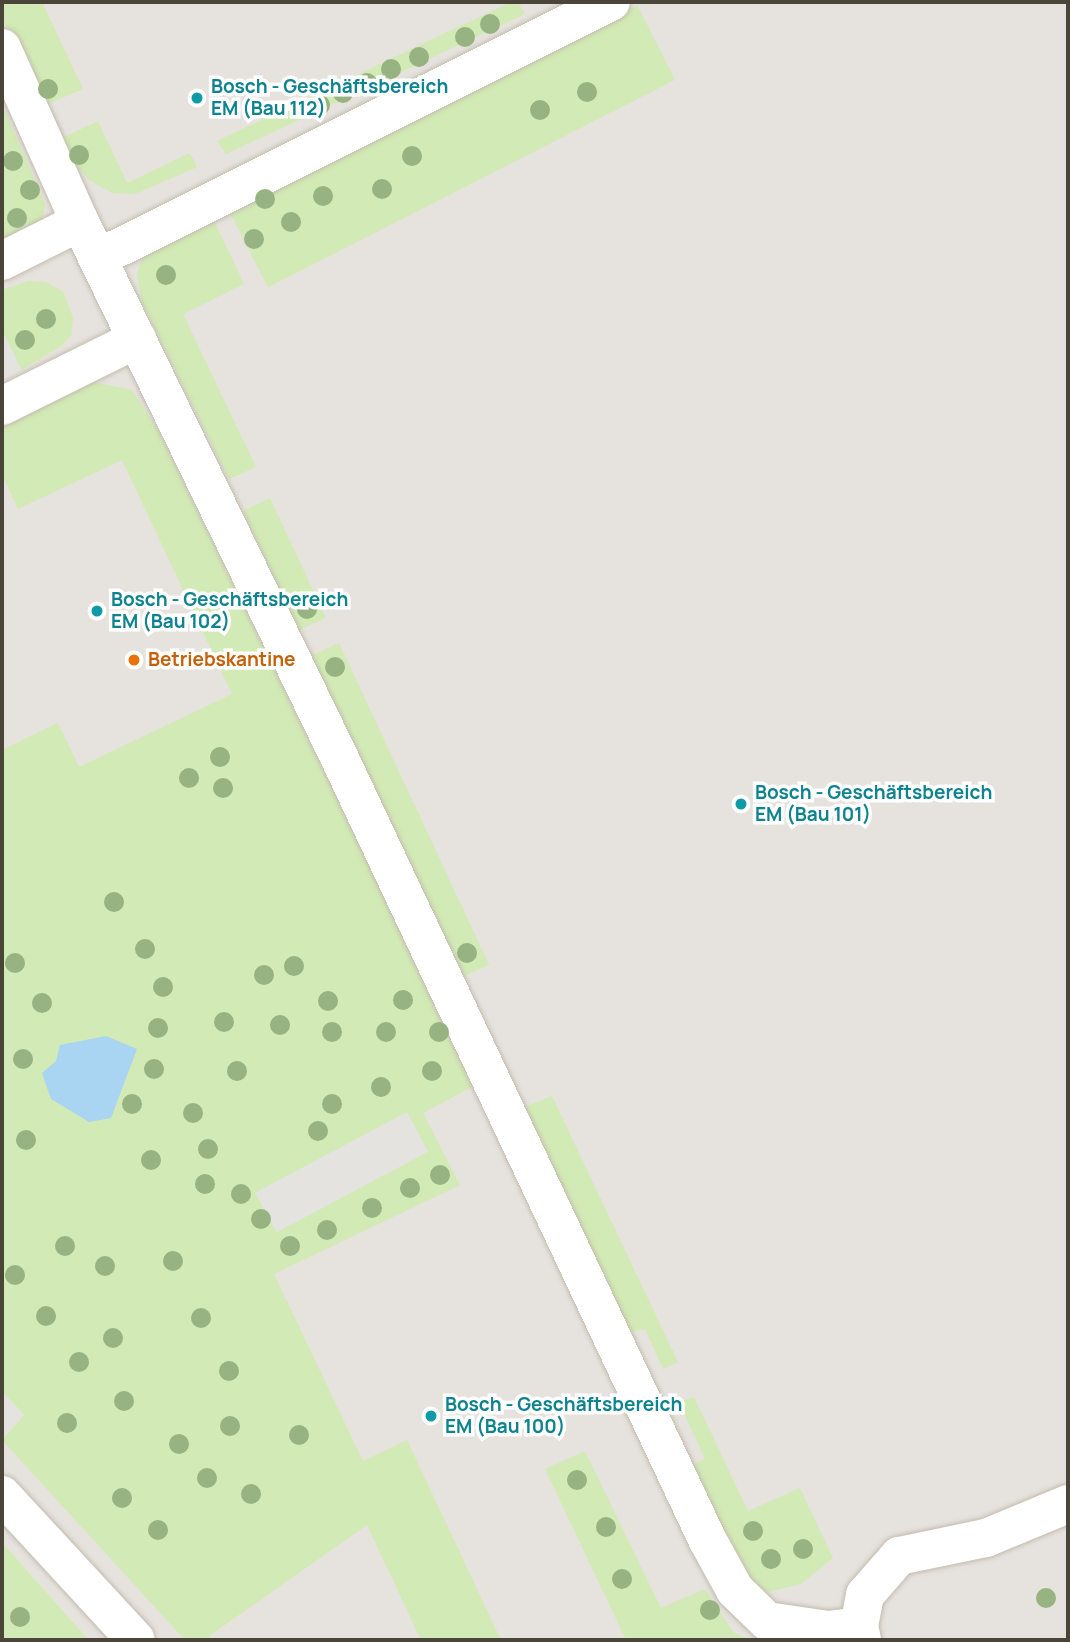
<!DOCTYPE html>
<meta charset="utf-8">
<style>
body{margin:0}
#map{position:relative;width:1070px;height:1642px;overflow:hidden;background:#f6f3ec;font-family:Manrope,sans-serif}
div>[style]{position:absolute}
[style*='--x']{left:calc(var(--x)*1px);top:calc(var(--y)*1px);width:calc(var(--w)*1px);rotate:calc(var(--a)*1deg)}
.industrial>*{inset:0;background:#e6e2dd}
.green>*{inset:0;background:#d2eab5;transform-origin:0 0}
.parking>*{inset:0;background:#e5e3e0;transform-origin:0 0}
.water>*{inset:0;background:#a9d4f2}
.roads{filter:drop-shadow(0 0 2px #c2bbae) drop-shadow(0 0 2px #c2bbae)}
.minor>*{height:38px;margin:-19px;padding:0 19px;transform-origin:19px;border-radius:19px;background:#fff}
.trees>*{width:20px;height:20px;margin:-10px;border-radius:50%;background:#97b381}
.dots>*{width:19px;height:19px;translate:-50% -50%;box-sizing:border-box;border:4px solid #fff;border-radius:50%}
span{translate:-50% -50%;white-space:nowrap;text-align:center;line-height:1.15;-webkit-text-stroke:7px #fff;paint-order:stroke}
.culture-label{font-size:19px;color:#0d838f;font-weight:700}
.left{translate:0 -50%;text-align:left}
.food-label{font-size:19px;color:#c56008;font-weight:700}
.frame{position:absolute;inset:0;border:4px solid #4b4439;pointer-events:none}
</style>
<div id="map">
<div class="industrial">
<div style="clip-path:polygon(2px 2px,1068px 2px,1068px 1640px,89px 1640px,2px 1542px)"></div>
</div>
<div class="green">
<div style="clip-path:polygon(2px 2px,42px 2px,83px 89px,43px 106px,2px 18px)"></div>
<div style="clip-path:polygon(511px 2px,518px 2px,525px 14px,226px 154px,217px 141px)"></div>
<div style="left:637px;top:5px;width:84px;height:457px;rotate:63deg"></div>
<div style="clip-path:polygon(2px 104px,45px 204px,42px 221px,2px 258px)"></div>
<div style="clip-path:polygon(98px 121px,127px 183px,190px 153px,197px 167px,135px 194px,113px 193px,90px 181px,72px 161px,62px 138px)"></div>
<div style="clip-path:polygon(211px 214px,244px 284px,183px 314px,256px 467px,229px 479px,142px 302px,137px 275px,141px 260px,155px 245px)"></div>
<div style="clip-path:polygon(28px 281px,45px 282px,63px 291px,73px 318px,71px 336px,60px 347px,21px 370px,2px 329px,2px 290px)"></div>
<div style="clip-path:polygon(93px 382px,132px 390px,158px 430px,476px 1085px,423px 1113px,460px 1185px,274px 1274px,363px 1461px,407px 1440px,501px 1640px,421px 1640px,367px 1525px,209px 1636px,213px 1640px,185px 1640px,2px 1440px,24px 1415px,2px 1391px,2px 750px,58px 723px,79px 767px,232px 694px,122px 460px,18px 509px,2px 474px,2px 427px)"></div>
<div style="left:270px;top:498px;width:132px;height:30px;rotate:65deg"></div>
<div style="left:339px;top:643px;width:355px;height:31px;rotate:65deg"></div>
<div style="clip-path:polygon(552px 1096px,678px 1362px,663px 1369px,645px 1329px,629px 1333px,522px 1108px)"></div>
<div style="clip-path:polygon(694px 1397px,748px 1511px,800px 1488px,833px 1558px,801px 1584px,768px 1592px,743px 1576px,689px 1466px,705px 1459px,679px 1402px)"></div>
<div style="clip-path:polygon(585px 1451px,661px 1608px,705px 1589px,734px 1633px,752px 1640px,626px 1640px,545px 1469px)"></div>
<div style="clip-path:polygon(2px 1542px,89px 1640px,2px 1640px)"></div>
</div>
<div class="parking">
<div style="clip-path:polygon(2px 329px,21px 370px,2px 379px)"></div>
<div style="left:407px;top:1112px;width:45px;height:172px;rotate:62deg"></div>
<div style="clip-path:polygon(2px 1391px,24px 1415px,2px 1437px)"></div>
</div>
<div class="water">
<div style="clip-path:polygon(106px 1036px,137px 1049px,111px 1118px,89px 1122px,51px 1099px,42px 1073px,56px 1061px,60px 1045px)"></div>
</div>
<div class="roads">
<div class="minor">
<div style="--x:2;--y:48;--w:191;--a:65.9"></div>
<div style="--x:80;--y:222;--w:599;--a:64.16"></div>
<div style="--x:341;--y:761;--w:860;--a:64.81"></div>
<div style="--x:707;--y:1539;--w:58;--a:61.2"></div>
<div style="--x:735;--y:1590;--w:45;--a:44.1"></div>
<div style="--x:767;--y:1621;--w:62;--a:8.4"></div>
<div style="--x:828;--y:1630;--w:31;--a:-7"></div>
<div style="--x:98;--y:258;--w:573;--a:-26.52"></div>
<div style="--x:2;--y:261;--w:87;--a:-26.6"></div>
<div style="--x:2;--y:406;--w:151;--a:-26.4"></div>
<div style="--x:2;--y:1495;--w:197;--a:47.3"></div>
<div style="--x:862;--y:1640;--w:14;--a:-102"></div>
<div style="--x:859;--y:1626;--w:32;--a:-79"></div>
<div style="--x:865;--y:1595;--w:52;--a:-48.9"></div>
<div style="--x:899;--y:1556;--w:89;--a:-11.7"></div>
<div style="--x:986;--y:1538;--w:89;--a:-22.5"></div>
</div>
</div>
<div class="trees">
<div style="left:490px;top:24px"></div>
<div style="left:465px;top:37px"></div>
<div style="left:419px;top:57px"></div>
<div style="left:391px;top:69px"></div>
<div style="left:367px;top:83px"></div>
<div style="left:48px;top:89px"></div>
<div style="left:587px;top:92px"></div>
<div style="left:343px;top:93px"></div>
<div style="left:320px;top:105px"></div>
<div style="left:540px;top:110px"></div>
<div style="left:79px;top:155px"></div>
<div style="left:412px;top:156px"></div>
<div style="left:13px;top:161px"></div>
<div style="left:382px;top:189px"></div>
<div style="left:30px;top:190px"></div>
<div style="left:323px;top:196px"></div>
<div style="left:265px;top:199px"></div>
<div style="left:17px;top:218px"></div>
<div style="left:291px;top:222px"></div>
<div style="left:254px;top:239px"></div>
<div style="left:166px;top:275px"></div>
<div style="left:46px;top:319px"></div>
<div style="left:25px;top:340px"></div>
<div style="left:307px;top:609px"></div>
<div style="left:335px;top:667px"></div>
<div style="left:220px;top:757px"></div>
<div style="left:189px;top:778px"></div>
<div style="left:223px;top:788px"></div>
<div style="left:114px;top:902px"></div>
<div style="left:145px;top:949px"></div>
<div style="left:467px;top:953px"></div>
<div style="left:15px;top:963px"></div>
<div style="left:294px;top:966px"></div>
<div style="left:264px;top:975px"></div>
<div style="left:163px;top:987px"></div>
<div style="left:403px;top:1000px"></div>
<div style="left:328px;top:1001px"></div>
<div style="left:42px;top:1003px"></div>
<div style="left:224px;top:1022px"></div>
<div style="left:280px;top:1025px"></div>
<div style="left:158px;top:1028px"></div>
<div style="left:332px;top:1032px"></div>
<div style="left:386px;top:1032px"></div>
<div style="left:439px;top:1032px"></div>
<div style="left:23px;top:1059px"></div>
<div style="left:154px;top:1069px"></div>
<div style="left:237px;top:1071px"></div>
<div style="left:432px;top:1071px"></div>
<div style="left:381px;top:1087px"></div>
<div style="left:132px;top:1104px"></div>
<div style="left:332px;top:1104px"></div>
<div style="left:193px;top:1113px"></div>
<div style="left:318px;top:1131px"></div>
<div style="left:26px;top:1140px"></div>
<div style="left:208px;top:1149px"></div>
<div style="left:151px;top:1160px"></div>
<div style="left:440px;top:1175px"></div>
<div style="left:205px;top:1184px"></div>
<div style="left:410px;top:1188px"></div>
<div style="left:241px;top:1194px"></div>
<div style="left:372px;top:1208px"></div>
<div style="left:261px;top:1219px"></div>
<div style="left:327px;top:1230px"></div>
<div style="left:65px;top:1246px"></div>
<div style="left:290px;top:1246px"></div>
<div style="left:173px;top:1261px"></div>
<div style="left:105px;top:1266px"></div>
<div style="left:15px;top:1275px"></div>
<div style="left:46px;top:1316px"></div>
<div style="left:201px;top:1318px"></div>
<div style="left:113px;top:1338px"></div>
<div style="left:79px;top:1362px"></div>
<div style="left:229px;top:1371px"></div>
<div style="left:124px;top:1401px"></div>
<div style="left:67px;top:1423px"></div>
<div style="left:230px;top:1426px"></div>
<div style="left:299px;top:1435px"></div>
<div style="left:179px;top:1444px"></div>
<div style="left:207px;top:1478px"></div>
<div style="left:577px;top:1480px"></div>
<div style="left:251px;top:1494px"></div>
<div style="left:122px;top:1498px"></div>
<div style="left:606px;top:1527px"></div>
<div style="left:158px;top:1530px"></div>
<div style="left:753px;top:1531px"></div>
<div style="left:803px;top:1549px"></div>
<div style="left:771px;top:1559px"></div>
<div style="left:622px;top:1579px"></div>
<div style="left:1046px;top:1598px"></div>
<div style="left:710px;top:1610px"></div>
<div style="left:20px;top:1617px"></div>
</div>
<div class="dots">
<div style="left:197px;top:98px;background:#0f9aa8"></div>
<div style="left:97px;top:611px;background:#0f9aa8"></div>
<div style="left:134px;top:660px;background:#e8710a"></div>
<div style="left:741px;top:804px;background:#0f9aa8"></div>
<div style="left:431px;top:1416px;background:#0f9aa8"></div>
</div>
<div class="culture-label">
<span class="left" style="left:211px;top:98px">Bosch - Geschäftsbereich<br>EM (Bau 112)</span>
<span class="left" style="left:111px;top:611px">Bosch - Geschäftsbereich<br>EM (Bau 102)</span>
<span class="left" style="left:755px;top:804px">Bosch - Geschäftsbereich<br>EM (Bau 101)</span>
<span class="left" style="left:445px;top:1416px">Bosch - Geschäftsbereich<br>EM (Bau 100)</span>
</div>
<div class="food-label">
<span class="left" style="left:148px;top:660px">Betriebskantine</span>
</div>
<div class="frame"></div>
</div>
